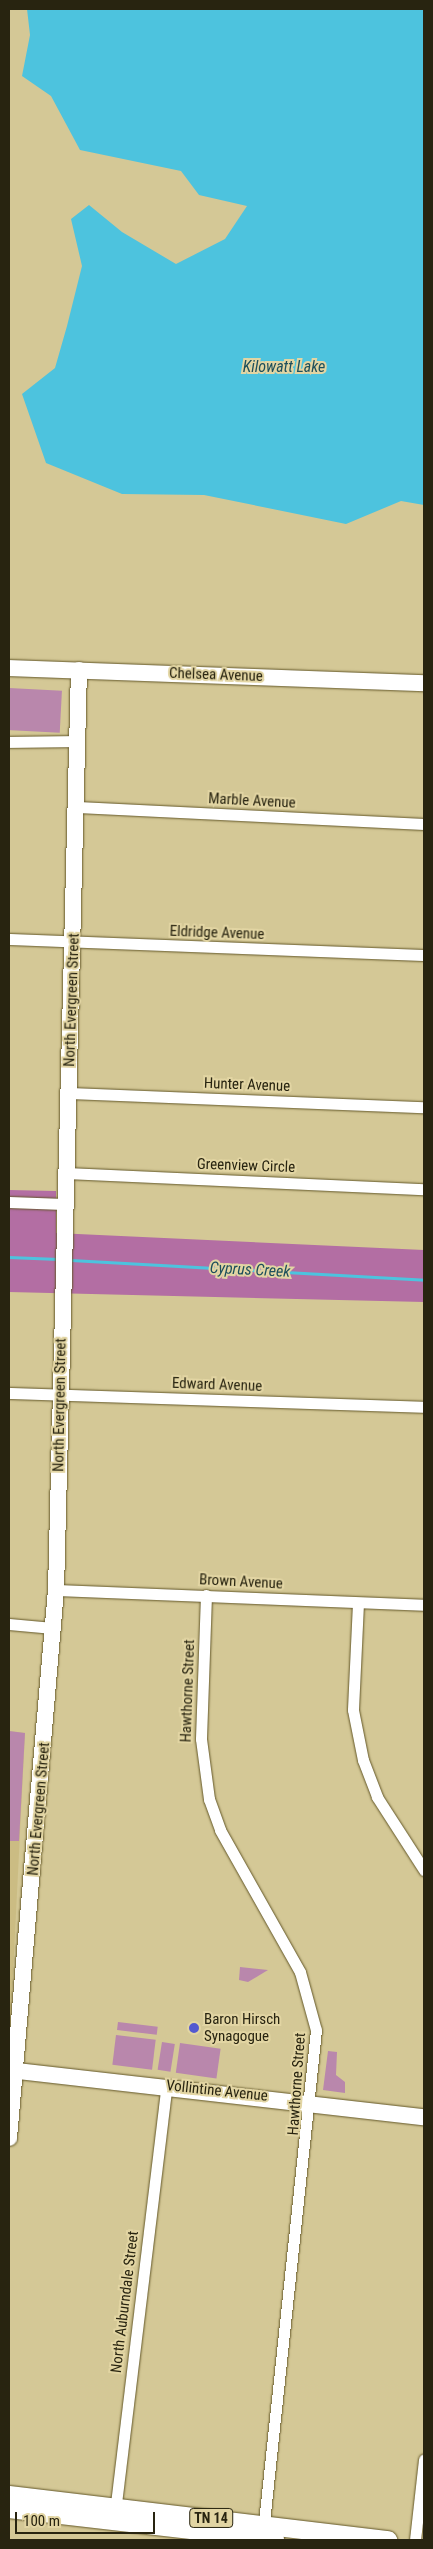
<!DOCTYPE html>
<style>
body{margin:0}
#map{position:relative;width:433px;height:2549px;overflow:hidden;background:#d4c896;font-family:"Roboto Condensed",sans-serif}
div>[style]{position:absolute}
[style*='--x']{left:calc(var(--x)*1px);top:calc(var(--y)*1px);width:calc(var(--w)*1px);rotate:calc(var(--a)*1deg)}
.built>*{inset:0;background:#cbbc83}
.green>*{inset:0;background:#b987ac;transform-origin:0 0}
.forest>*{inset:0;background:#b36ea3}
.water>*{inset:0;background:#4dc3de}
.stream>*{height:2.5px;margin:-1.25px;padding:0 1.25px;transform-origin:1.25px;border-radius:1.25px;background:#4dc3de}
.roads{filter:drop-shadow(0 0 1px #645829) drop-shadow(0 0 1px #645829)}
.street>*{height:11px;margin:-5.5px;padding:0 5.5px;transform-origin:5.5px;border-radius:5.5px;background:#fff}
.secondary>*{height:16px;margin:-8px;padding:0 8px;transform-origin:8px;border-radius:8px;background:#fff}
.primary>*{height:18px;margin:-9px;padding:0 9px;transform-origin:9px;border-radius:9px;background:#fff}
.dots>*{width:14px;height:14px;translate:-50% -50%;box-sizing:border-box;border:2px solid #e2d5a3;border-radius:50%}
span{translate:-50% -50%;white-space:nowrap;text-align:center;line-height:1.15;-webkit-text-stroke:4px #e2d5a3;paint-order:stroke}
.shield-label span{padding:1px 4px;background:#e2d5a3;border:1px solid;border-radius:4px;-webkit-text-stroke-width:0}
.shield-label{font-size:14px;color:#282410;font-weight:700}
.street-label{font-size:15px;color:#282410}
.poi-label{font-size:15px;color:#282410}
.left{translate:0 -50%;text-align:left}
.water-label{font-size:16px;color:#1d4f5b;font-style:italic}
.frame{position:absolute;inset:0;border:10px solid #282410;pointer-events:none}
.scale{position:absolute;left:15px;top:2512px;width:140px;height:22px;box-sizing:border-box;border:2px solid #282410;border-top:0;padding-left:6px;font-size:15px;line-height:18px;white-space:nowrap;color:#282410;-webkit-text-stroke:4px #e2d5a3;paint-order:stroke}
</style>
<div id="map">
<div class="built">
<div style="clip-path:polygon(9px 1731px,25px 1733px,9px 2053px)"></div>
</div>
<div class="green">
<div style="left:9px;top:688px;width:53px;height:42px;rotate:3deg"></div>
<div style="clip-path:polygon(9px 1731px,25px 1733px,19px 1841px,9px 1841px)"></div>
<div style="clip-path:polygon(240px 1967px,268px 1970px,248px 1982px,239px 1980px)"></div>
<div style="left:118px;top:2022px;width:40px;height:8px;rotate:7deg"></div>
<div style="left:116px;top:2035px;width:40px;height:30px;rotate:7deg"></div>
<div style="left:162px;top:2042px;width:13px;height:28px;rotate:9deg"></div>
<div style="left:180px;top:2043px;width:41px;height:30px;rotate:8deg"></div>
<div style="clip-path:polygon(328px 2051px,337px 2052px,336px 2075px,345px 2082px,345px 2093px,323px 2090px)"></div>
</div>
<div class="forest">
<div style="clip-path:polygon(9px 1190px,56px 1191px,56px 1233px,424px 1250px,424px 1302px,9px 1292px)"></div>
</div>
<div class="water">
<div style="clip-path:polygon(27px 9px,424px 9px,424px 505px,401px 501px,346px 524px,204px 495px,122px 494px,46px 463px,22px 394px,55px 368px,67px 326px,82px 266px,71px 219px,89px 205px,122px 232px,176px 264px,225px 239px,247px 206px,199px 195px,181px 171px,80px 150px,51px 96px,22px 76px,30px 35px)"></div>
</div>
<div class="stream">
<div style="--x:9;--y:1257;--w:49;--a:2.3"></div>
<div style="--x:71;--y:1260;--w:354;--a:3.2"></div>
</div>
<div class="roads">
<div class="street">
<div style="--x:9;--y:742;--w:66;--a:-0.9"></div>
<div style="--x:78;--y:807;--w:346;--a:2.8"></div>
<div style="--x:9;--y:939;--w:415;--a:2.2"></div>
<div style="--x:69;--y:1093;--w:355;--a:2.3"></div>
<div style="--x:66;--y:1173;--w:358;--a:2.6"></div>
<div style="--x:9;--y:1202;--w:55;--a:2.1"></div>
<div style="--x:9;--y:1393;--w:415;--a:1.9"></div>
<div style="--x:56;--y:1590;--w:368;--a:2.3"></div>
<div style="--x:206;--y:1595;--w:144;--a:92"></div>
<div style="--x:201;--y:1739;--w:61;--a:82.4"></div>
<div style="--x:209;--y:1799;--w:33;--a:70"></div>
<div style="--x:220;--y:1830;--w:163;--a:60.6"></div>
<div style="--x:300;--y:1972;--w:60;--a:74.6"></div>
<div style="--x:316;--y:2030;--w:505;--a:96.03"></div>
<div style="--x:358;--y:1603;--w:107;--a:92.7"></div>
<div style="--x:353;--y:1710;--w:51;--a:78.7"></div>
<div style="--x:363;--y:1760;--w:40;--a:69"></div>
<div style="--x:377;--y:1797;--w:87;--a:57.2"></div>
<div style="--x:9;--y:1624;--w:44;--a:5.2"></div>
<div style="--x:115;--y:2512;--w:430;--a:-83.1"></div>
<div style="--x:415;--y:2540;--w:81;--a:-83.6"></div>
</div>
<div class="secondary">
<div style="--x:9;--y:668;--w:415;--a:2.1"></div>
<div style="--x:9;--y:2070;--w:418;--a:6.5"></div>
<div style="--x:9;--y:2138;--w:550;--a:-85.1"></div>
<div style="--x:56;--y:1590;--w:920;--a:-88.57"></div>
</div>
<div class="primary">
<div style="--x:9;--y:2495;--w:382;--a:6.8"></div>
<div style="--x:9;--y:2509;--w:268;--a:6.6"></div>
</div>
</div>
<div class="dots">
<div style="left:194px;top:2028px;background:#5359d0"></div>
</div>
<div class="shield-label">
<span style="left:211px;top:2518px">TN 14</span>
</div>
<div class="street-label">
<span style="left:216px;top:675px;rotate:2deg">Chelsea Avenue</span>
<span style="left:252px;top:801px;rotate:3deg">Marble Avenue</span>
<span style="left:217px;top:933px;rotate:2deg">Eldridge Avenue</span>
<span style="left:72px;top:1000px;rotate:-88deg">North Evergreen Street</span>
<span style="left:247px;top:1085px;rotate:2deg">Hunter Avenue</span>
<span style="left:246px;top:1166px;rotate:2deg">Greenview Circle</span>
<span style="left:217px;top:1385px;rotate:2deg">Edward Avenue</span>
<span style="left:60px;top:1405px;rotate:-89deg">North Evergreen Street</span>
<span style="left:241px;top:1582px;rotate:3deg">Brown Avenue</span>
<span style="left:188px;top:1691px;rotate:-88deg">Hawthorne Street</span>
<span style="left:39px;top:1809px;rotate:-85deg">North Evergreen Street</span>
<span style="left:297px;top:2084px;rotate:-86deg">Hawthorne Street</span>
<span style="left:217px;top:2091px;rotate:6deg">Vollintine Avenue</span>
<span style="left:125px;top:2302px;rotate:-83deg">North Auburndale Street</span>
</div>
<div class="poi-label">
<span class="left" style="left:204px;top:2028px">Baron Hirsch<br>Synagogue</span>
</div>
<div class="water-label">
<span style="left:284px;top:367px">Kilowatt Lake</span>
<span style="left:250px;top:1270px;rotate:3deg">Cyprus Creek</span>
</div>
<div class="frame"></div>
<div class="scale">100 m</div>
</div>
